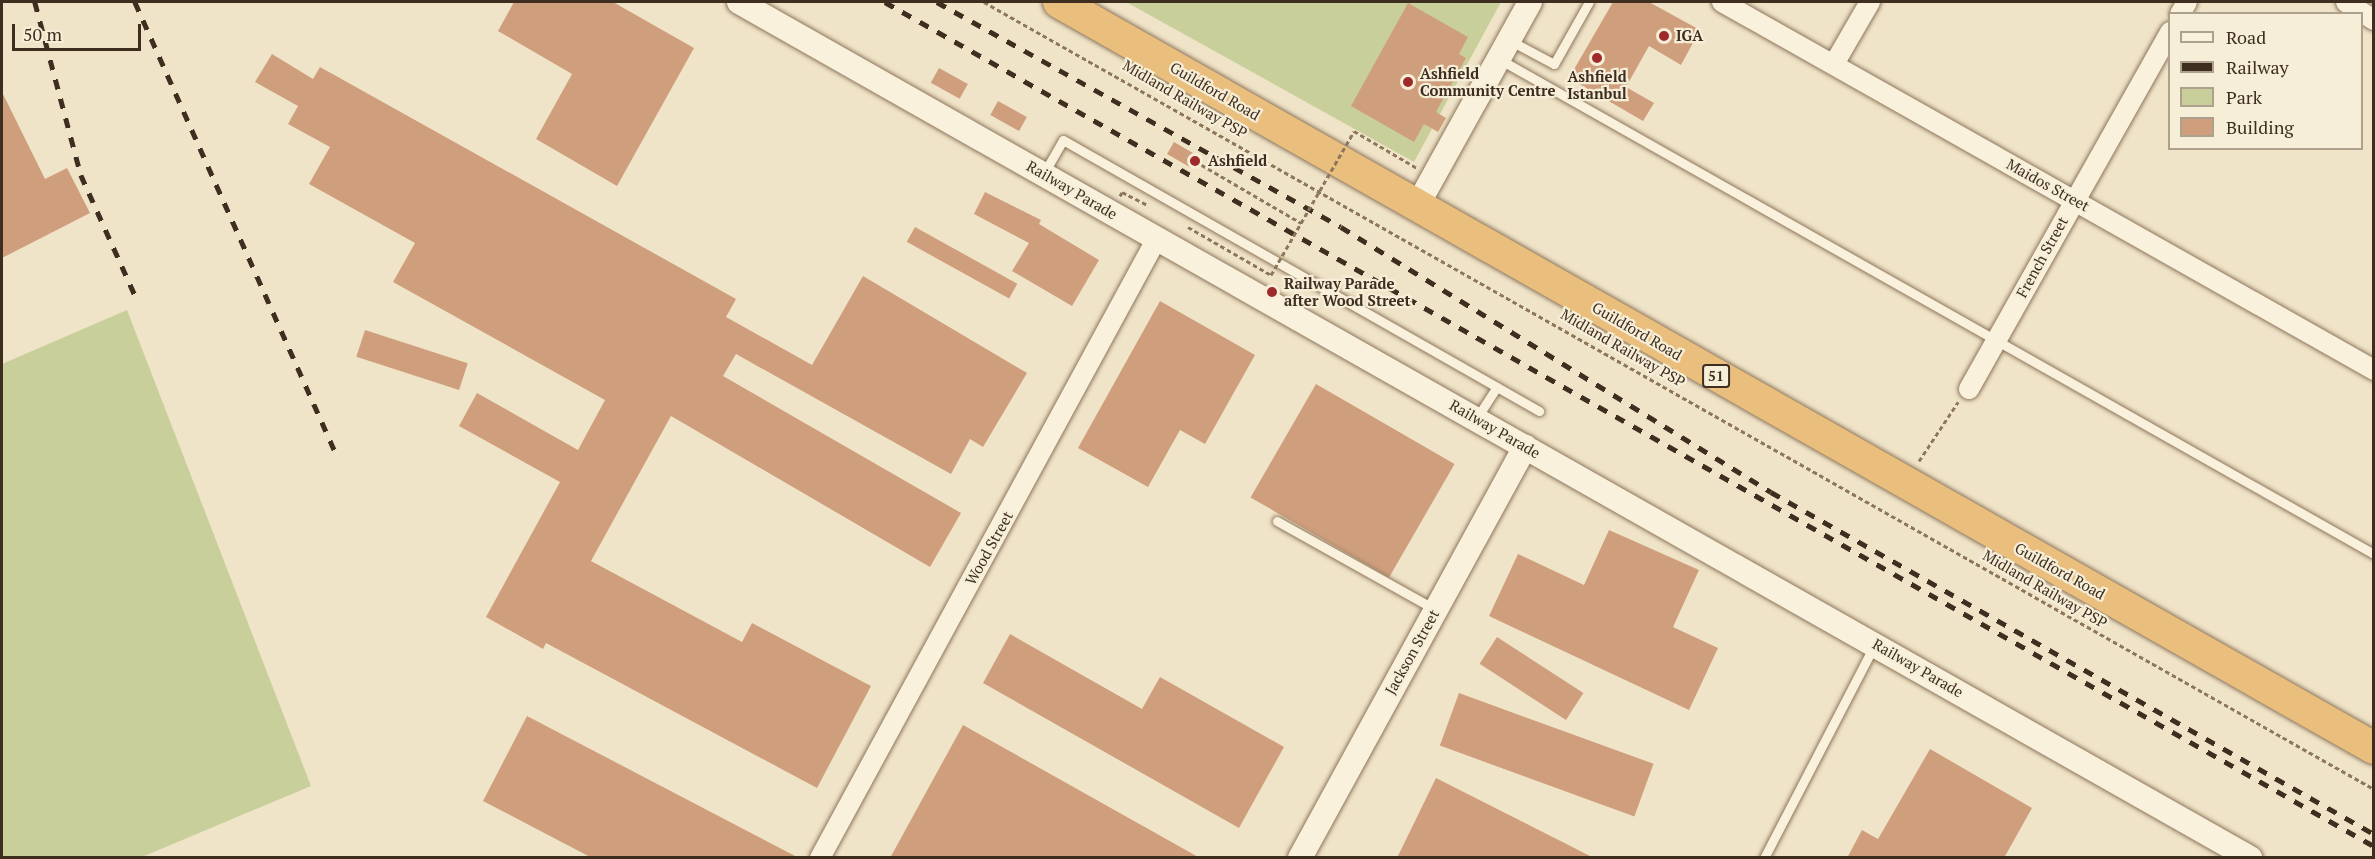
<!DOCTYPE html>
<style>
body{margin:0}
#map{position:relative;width:2375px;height:859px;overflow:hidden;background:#f0e4c8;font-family:"PT Serif",serif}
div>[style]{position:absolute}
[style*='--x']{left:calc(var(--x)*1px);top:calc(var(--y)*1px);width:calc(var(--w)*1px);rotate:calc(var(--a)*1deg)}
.green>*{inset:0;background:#c9cf9b}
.building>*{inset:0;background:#cf9f7d;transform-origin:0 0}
.path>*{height:3px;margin-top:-1.5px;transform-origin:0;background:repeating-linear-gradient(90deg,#8d765c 0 4.5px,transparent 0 7.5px)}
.roads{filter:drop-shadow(0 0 2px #8d765c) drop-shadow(0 0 2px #8d765c)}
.service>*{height:9px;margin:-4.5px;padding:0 4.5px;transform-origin:4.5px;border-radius:4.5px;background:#faf1dc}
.minor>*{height:20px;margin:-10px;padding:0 10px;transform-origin:10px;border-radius:10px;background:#faf1dc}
.tertiary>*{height:24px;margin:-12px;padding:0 12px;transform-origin:12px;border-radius:12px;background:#faf1dc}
.trunk>*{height:32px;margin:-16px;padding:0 16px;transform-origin:16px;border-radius:16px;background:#eabe7c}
.rail>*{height:4.5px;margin-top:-2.25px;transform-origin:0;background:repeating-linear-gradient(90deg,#3d2e20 0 10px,transparent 0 20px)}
.path-bridge>*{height:3px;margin-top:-1.5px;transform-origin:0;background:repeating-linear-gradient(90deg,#8d765c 0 4.5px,transparent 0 7.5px)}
.dots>*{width:16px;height:16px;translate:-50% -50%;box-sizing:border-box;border:3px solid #f7eed8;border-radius:50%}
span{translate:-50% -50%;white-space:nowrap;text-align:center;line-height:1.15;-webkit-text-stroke:4.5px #f7eed8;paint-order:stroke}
.shield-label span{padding:2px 4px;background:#f7eed8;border:2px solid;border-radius:4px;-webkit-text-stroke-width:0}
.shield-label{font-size:14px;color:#3d2e20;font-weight:700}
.poi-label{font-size:15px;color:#3d2e20;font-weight:700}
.left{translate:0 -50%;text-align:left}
.street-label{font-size:15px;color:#3d2e20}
.frame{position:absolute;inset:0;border:3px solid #3d2e20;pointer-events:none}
.legend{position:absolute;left:2168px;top:12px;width:195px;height:138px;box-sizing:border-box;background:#f7eed8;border:2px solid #ada18e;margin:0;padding:8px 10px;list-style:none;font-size:18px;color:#3d2e20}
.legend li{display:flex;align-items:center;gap:12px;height:30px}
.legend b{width:30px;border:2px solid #ada18e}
.scale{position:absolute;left:12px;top:24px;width:129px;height:27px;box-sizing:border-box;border:3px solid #3d2e20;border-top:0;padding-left:8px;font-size:18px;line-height:21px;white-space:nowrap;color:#3d2e20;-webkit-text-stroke:4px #f7eed8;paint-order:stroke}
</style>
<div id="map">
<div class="green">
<div style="clip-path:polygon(1126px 2px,1501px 2px,1414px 162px)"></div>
<div style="clip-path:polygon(127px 310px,311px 786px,142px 857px,2px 857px,2px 364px)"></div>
</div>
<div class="building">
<div style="clip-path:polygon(514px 2px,613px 2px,694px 48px,617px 186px,536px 139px,572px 74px,498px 31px)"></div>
<div style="clip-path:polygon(1613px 2px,1649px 2px,1700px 30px,1681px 65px,1649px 46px,1626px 87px,1654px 103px,1643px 121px,1569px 78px)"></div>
<div style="clip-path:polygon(1408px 3px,1468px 37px,1459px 54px,1466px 58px,1436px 112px,1446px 118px,1438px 132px,1424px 124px,1414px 142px,1351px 106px)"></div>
<div style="clip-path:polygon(272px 54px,313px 79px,320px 67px,736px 299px,726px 317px,812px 365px,863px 276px,1027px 373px,983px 447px,970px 439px,951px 474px,736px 354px,723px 376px,961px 513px,930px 567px,671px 416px,591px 561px,742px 642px,752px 623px,871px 686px,817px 788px,546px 643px,543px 649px,486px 617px,560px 482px,459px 426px,477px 393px,578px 450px,605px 400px,393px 282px,415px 243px,309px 184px,330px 147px,288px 124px,298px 106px,255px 82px)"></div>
<div style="left:939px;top:68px;width:33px;height:17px;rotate:29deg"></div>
<div style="clip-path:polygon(2px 92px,45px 179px,67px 168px,90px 213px,2px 258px)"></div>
<div style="left:998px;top:101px;width:33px;height:16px;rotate:29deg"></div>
<div style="left:1174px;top:142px;width:28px;height:14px;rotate:30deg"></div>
<div style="clip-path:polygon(985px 192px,1041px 220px,1039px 224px,1099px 260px,1072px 306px,1012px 271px,1029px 243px,974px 214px)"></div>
<div style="left:915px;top:227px;width:117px;height:17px;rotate:29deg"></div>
<div style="clip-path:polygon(1160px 301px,1255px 355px,1205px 444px,1180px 430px,1148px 487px,1078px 448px)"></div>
<div style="left:365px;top:330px;width:108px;height:28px;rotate:18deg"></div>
<div style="left:1316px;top:384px;width:160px;height:131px;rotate:30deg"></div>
<div style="clip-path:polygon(1609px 530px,1699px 570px,1673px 627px,1718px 648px,1689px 710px,1489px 616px,1518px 554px,1584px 585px)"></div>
<div style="clip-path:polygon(1010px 634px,1142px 709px,1160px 677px,1284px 747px,1239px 828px,983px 683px)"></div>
<div style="left:1497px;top:637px;width:103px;height:32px;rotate:33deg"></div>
<div style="left:1459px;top:693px;width:207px;height:56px;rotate:20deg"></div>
<div style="clip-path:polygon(527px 716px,799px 858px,592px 858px,483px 801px)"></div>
<div style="clip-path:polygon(963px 725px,1200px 858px,890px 858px)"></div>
<div style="clip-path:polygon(1930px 749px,2032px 808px,2004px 858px,1847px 858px,1862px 830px,1878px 839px)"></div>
<div style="clip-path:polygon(1436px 778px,1594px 858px,1397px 858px)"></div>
</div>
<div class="path">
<div style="--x:984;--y:2;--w:1597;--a:29.52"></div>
<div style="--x:1195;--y:161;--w:123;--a:30.3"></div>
<div style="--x:1120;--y:196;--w:4;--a:-63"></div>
<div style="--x:1122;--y:192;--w:30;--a:27"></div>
<div style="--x:1919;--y:461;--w:71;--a:-56.5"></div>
</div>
<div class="roads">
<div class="service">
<div style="--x:1509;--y:40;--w:51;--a:28.1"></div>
<div style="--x:1554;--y:64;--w:71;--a:-60.6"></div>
<div style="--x:1499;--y:59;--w:1005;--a:29.5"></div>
<div style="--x:1044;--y:173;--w:38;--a:-60"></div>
<div style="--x:1063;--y:140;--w:548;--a:29.65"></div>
<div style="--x:1476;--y:419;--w:38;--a:-57"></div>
<div style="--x:1277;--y:521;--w:182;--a:29.2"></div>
<div style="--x:1764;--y:858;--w:239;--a:-62.6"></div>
</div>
<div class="minor">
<div style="--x:1722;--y:2;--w:749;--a:29.44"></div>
<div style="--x:2346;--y:2;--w:33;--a:33"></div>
<div style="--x:2180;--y:14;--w:14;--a:-60"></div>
<div style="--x:1834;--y:64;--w:72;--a:-59.9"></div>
<div style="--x:1969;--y:389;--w:410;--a:-60.6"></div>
<div style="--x:820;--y:858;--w:706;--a:-61.47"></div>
</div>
<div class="tertiary">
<div style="--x:739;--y:2;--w:1737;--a:29.53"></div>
<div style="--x:1417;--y:206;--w:233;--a:-61"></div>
<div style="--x:1300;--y:858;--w:469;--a:-61.3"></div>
</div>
<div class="trunk">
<div style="--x:1059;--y:2;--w:1512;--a:29.57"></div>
</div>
</div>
<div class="rail">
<div style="--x:35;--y:2;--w:179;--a:75.1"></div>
<div style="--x:81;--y:175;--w:139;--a:65.8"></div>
<div style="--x:135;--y:2;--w:494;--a:66"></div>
<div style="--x:885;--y:2;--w:1712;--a:29.55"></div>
<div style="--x:937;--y:2;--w:462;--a:29.1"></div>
<div style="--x:1341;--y:227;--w:505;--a:31.64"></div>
<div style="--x:1771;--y:492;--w:693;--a:29.56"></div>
</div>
<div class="path-bridge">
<div style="--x:1188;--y:227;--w:96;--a:30"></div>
<div style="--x:1271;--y:275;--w:166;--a:-60"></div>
<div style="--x:1354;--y:131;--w:73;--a:30.4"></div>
</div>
<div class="dots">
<div style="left:1664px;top:36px;background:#9e2a2b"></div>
<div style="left:1597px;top:58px;background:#9e2a2b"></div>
<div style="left:1408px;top:82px;background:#9e2a2b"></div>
<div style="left:1195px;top:161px;background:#9e2a2b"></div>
<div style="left:1272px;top:292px;background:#9e2a2b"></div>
</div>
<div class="shield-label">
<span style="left:1716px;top:376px">51</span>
</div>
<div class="poi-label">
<span class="left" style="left:1676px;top:36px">IGA</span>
<span class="left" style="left:1420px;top:82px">Ashfield<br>Community Centre</span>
<span style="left:1597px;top:85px">Ashfield<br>Istanbul</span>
<span class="left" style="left:1208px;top:161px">Ashfield</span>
<span class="left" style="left:1284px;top:292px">Railway Parade<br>after Wood Street</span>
</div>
<div class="street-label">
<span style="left:1215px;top:91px;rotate:30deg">Guildford Road</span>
<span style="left:1185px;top:99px;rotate:30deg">Midland Railway PSP</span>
<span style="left:2048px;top:185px;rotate:29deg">Maidos Street</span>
<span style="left:1072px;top:190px;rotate:30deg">Railway Parade</span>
<span style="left:2042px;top:257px;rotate:-61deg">French Street</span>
<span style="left:1637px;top:331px;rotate:30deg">Guildford Road</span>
<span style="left:1623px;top:348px;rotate:30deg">Midland Railway PSP</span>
<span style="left:1495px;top:429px;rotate:30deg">Railway Parade</span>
<span style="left:989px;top:548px;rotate:-61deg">Wood Street</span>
<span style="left:2060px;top:571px;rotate:29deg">Guildford Road</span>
<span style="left:2045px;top:589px;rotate:30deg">Midland Railway PSP</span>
<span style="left:1412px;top:652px;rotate:-61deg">Jackson Street</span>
<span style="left:1918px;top:668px;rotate:30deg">Railway Parade</span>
</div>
<div class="frame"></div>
<ul class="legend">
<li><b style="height:8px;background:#faf1dc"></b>Road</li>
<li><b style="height:8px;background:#3d2e20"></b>Railway</li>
<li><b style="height:16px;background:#c9cf9b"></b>Park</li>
<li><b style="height:16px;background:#cf9f7d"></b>Building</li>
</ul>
<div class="scale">50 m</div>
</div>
